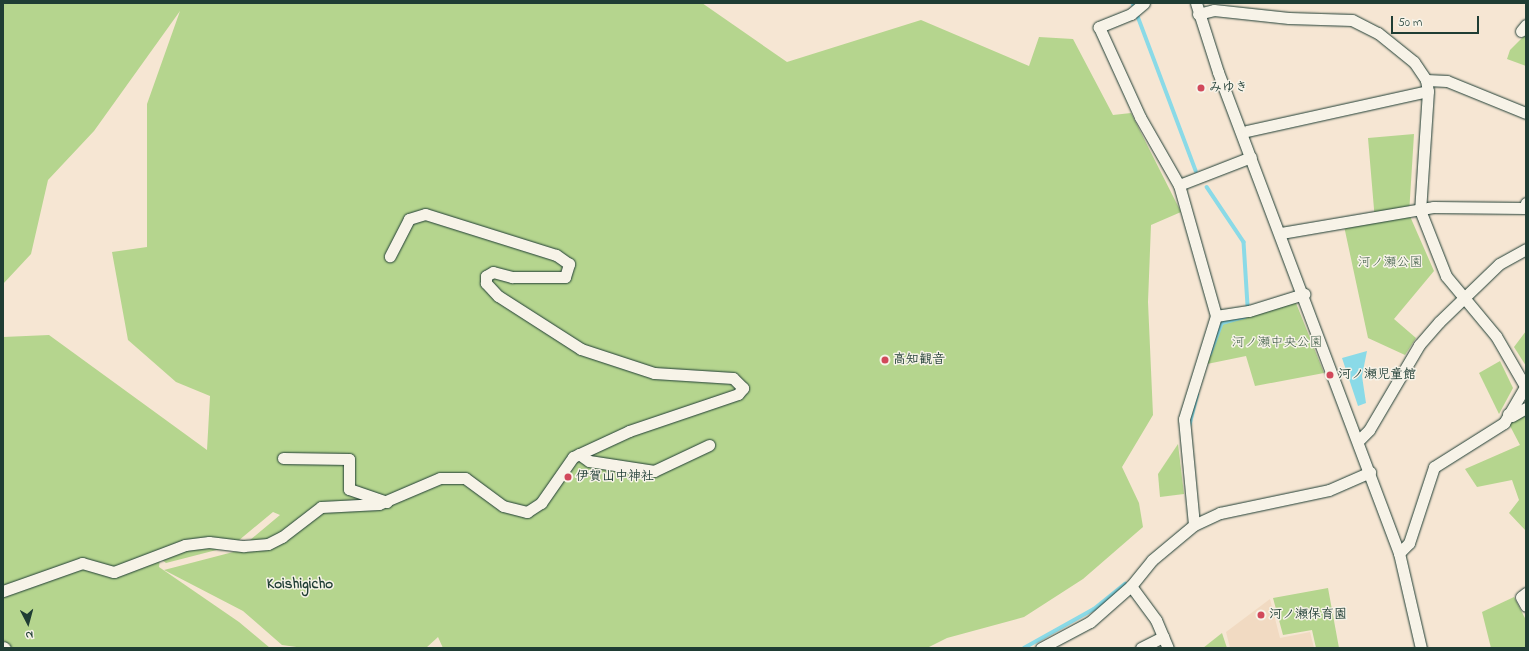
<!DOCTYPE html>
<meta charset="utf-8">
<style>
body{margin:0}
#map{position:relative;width:1529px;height:651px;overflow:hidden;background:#f6e6d3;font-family:"Indie Flower","Klee One",sans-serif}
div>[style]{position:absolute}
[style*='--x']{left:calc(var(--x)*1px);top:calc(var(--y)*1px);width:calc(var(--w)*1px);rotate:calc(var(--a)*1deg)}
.built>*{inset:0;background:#f1dac2}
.green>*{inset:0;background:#b5d58e}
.water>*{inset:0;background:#8adae7}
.stream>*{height:3.5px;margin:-1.75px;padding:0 1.75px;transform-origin:1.75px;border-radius:1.75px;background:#8adae7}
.roads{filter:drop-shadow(0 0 1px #1f3d34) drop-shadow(0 0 1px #1f3d34)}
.minor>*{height:11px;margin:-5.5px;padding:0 5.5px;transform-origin:5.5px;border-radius:5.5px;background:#f7f3e8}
.dots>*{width:11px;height:11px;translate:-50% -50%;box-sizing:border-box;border:2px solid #f7f3e8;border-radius:50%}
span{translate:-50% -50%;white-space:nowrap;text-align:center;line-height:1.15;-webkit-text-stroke:3px #f7f3e8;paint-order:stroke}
.poi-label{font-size:13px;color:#1f3d34;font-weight:700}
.left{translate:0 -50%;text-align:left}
.park-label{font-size:13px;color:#3d5b46}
.quarter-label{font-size:15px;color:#1f3d34;font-weight:700}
.frame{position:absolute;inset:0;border:4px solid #1f3d34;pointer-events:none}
.north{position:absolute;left:8px;top:603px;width:40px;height:40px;-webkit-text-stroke:3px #f7f3e8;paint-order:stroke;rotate:174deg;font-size:11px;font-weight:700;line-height:16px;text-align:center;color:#1f3d34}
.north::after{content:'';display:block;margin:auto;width:14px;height:18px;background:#1f3d34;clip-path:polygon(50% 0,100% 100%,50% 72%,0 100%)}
.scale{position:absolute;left:1391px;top:16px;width:88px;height:18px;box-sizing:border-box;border:2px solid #1f3d34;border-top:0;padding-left:5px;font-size:12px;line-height:14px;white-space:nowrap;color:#1f3d34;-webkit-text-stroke:3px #f7f3e8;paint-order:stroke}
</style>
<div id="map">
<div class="built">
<div style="clip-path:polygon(1270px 599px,1280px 638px,1310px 632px,1314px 648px,1230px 648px,1226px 632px)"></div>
</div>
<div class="green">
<div style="clip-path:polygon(3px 3px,702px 3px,787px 62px,921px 20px,1029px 66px,1039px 37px,1073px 39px,1113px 115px,1131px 113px,1181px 212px,1151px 225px,1148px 302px,1153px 415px,1122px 467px,1139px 503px,1143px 527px,1083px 579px,1024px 617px,947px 638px,927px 648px,443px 648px,438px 637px,426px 648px,304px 648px,282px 645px,243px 611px,164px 570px,237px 551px,280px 515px,273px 512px,232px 546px,166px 563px,160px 558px,159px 567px,239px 622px,270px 648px,3px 648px,3px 337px,49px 335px,207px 450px,210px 396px,176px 382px,128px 340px,112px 252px,147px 247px,147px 104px,180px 11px,94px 131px,48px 180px,31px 254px,3px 284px)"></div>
<div style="clip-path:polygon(1526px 34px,1526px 66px,1507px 59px,1510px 50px)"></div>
<div style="clip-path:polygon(1414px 134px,1409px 214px,1434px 271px,1394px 319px,1416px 338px,1405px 355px,1368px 338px,1344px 226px,1375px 221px,1368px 138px)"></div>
<div style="clip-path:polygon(1296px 303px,1324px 373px,1255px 386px,1246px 356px,1207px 364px,1223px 319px)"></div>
<div style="clip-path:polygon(1526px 331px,1526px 366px,1514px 347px)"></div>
<div style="clip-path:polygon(1500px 361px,1513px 388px,1499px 414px,1479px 373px)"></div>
<div style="clip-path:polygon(1526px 413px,1526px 531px,1509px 513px,1519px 500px,1512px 480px,1477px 487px,1465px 469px,1520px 445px,1509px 424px)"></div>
<div style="clip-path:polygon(1178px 444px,1184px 494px,1160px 497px,1158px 474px)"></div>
<div style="clip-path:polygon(1328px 588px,1339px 648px,1316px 648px,1312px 630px,1283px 635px,1273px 598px)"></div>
<div style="clip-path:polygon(1514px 597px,1526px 620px,1526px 648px,1491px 648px,1482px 612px)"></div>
<div style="clip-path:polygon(1222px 633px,1227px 648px,1203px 648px)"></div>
</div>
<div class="water">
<div style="clip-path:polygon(1367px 351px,1362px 376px,1366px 403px,1358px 406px,1342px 358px)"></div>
</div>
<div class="stream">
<div style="--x:1133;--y:3;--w:179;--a:69.4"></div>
<div style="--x:1207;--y:187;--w:66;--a:56.1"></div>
<div style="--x:1244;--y:242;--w:63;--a:86.4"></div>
<div style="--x:1210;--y:354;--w:33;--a:-69"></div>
<div style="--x:1222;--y:323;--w:23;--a:-15"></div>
<div style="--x:1189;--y:427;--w:33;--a:-76"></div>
<div style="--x:1024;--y:648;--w:80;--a:-29.1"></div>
<div style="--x:1094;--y:609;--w:40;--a:-39"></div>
</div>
<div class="roads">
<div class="minor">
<div style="--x:1144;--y:3;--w:17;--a:140"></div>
<div style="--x:1131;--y:14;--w:35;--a:158"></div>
<div style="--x:1099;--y:27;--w:99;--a:65.5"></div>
<div style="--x:1140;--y:117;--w:78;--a:60.2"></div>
<div style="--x:1179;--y:185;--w:136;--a:74.2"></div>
<div style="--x:1216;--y:316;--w:108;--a:107.3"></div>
<div style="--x:1184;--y:419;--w:106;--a:84.6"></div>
<div style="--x:1196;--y:3;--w:72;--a:72.3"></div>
<div style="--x:1218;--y:72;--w:514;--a:69.38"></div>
<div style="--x:1399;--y:553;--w:98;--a:77"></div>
<div style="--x:1198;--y:14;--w:16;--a:-14"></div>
<div style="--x:1214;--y:10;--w:75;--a:6.1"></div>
<div style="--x:1289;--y:18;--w:63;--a:1.8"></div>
<div style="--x:1352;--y:20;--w:29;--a:27"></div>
<div style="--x:1378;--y:33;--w:46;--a:38.9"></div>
<div style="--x:1414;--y:62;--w:22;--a:56"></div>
<div style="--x:1426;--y:80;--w:11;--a:80"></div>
<div style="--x:1428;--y:91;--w:119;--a:93.8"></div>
<div style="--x:1420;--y:210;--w:71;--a:68.5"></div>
<div style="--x:1446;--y:276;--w:78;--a:50.2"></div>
<div style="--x:1496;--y:336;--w:58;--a:59.9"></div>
<div style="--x:1521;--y:31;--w:8;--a:-50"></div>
<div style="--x:1426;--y:80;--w:21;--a:3"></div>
<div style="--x:1447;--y:81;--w:85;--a:22.1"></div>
<div style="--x:1247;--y:131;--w:185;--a:-12.5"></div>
<div style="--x:1179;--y:185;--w:77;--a:-21.3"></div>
<div style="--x:1281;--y:233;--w:154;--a:-9.7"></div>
<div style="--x:1433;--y:207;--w:92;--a:0.6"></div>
<div style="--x:1525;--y:208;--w:5;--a:-79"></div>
<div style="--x:1216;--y:316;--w:33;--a:-9"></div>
<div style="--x:1249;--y:311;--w:58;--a:-17.2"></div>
<div style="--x:1508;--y:414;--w:4;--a:27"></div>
<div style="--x:1512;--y:416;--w:16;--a:-30"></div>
<div style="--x:1359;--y:440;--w:14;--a:-45"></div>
<div style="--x:1369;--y:430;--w:99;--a:-59.5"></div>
<div style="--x:1419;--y:345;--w:30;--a:-49"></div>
<div style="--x:1439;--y:322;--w:83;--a:-44"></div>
<div style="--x:1499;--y:264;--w:31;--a:-29"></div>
<div style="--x:579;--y:454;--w:12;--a:35"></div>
<div style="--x:589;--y:461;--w:66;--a:8.7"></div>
<div style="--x:654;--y:471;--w:61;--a:-25.3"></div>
<div style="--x:283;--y:458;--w:66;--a:0.9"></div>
<div style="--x:349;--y:459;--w:30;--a:90"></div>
<div style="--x:349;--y:489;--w:40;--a:18.9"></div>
<div style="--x:1399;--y:553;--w:14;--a:-45"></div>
<div style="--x:1409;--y:543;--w:80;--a:-71.8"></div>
<div style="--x:1434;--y:467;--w:83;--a:-32.2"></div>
<div style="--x:1504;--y:423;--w:44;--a:-59.9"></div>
<div style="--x:1131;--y:586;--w:42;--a:53.7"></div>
<div style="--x:1156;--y:620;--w:30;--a:67"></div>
<div style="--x:3;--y:591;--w:84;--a:-19.5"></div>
<div style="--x:82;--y:563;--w:33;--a:16"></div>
<div style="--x:114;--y:572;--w:76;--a:-20.8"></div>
<div style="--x:185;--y:545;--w:24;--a:-7"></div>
<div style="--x:209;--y:542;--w:35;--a:7"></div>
<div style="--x:244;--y:546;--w:24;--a:-5"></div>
<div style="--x:268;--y:544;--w:16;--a:-27"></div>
<div style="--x:282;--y:537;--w:49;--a:-37.6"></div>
<div style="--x:321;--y:507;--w:58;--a:-3"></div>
<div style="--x:379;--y:504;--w:66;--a:-23.1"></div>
<div style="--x:440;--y:478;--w:25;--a:0"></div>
<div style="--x:465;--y:478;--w:47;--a:36.4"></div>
<div style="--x:503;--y:506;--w:25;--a:14"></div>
<div style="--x:527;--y:512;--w:17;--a:-33"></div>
<div style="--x:541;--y:503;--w:56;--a:-55.2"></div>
<div style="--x:573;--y:457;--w:62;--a:-24.9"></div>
<div style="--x:629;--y:431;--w:115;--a:-18.7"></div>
<div style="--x:738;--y:394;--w:8;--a:-50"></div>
<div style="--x:743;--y:388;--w:14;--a:-135"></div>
<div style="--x:733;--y:378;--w:79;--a:-176.4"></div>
<div style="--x:654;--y:373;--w:77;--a:-161.8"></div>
<div style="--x:581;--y:349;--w:98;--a:-147.4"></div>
<div style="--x:498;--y:296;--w:18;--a:-133"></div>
<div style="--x:486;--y:283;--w:7;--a:-90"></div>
<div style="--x:486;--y:276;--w:8;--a:-30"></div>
<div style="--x:493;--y:272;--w:20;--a:15"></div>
<div style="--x:512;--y:277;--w:53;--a:0"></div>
<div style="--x:565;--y:277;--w:14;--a:-73"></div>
<div style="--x:569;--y:264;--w:16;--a:-145"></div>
<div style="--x:556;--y:255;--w:137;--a:-162.6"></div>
<div style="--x:425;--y:214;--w:17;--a:163"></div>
<div style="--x:409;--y:219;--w:42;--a:117.2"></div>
<div style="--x:1526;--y:593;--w:6;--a:141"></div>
<div style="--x:1521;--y:597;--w:10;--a:61"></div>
<div style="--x:3;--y:647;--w:2;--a:27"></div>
<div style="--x:1041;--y:648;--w:55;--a:-28"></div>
<div style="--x:1090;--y:622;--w:55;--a:-41.3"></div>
<div style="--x:1131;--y:586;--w:33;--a:-51"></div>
<div style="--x:1152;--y:560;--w:55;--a:-39.8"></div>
<div style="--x:1194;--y:525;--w:29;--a:-25"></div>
<div style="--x:1220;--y:513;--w:111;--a:-11.9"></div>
<div style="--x:1329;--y:490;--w:45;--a:-23.7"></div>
<div style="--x:1141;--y:648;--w:25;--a:-27"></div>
</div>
</div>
<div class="dots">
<div style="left:1201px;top:88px;background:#d1495b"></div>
<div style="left:885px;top:360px;background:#d1495b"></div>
<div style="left:1330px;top:375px;background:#d1495b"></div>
<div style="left:568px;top:477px;background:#d1495b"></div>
<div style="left:1261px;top:615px;background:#d1495b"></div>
</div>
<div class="poi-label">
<span class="left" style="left:1209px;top:88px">みゆき</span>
<span class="left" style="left:893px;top:360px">高知観音</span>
<span class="left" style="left:1338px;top:375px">河ノ瀬児童館</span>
<span class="left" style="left:576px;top:477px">伊賀山中神社</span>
<span class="left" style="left:1269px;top:615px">河ノ瀬保育園</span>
</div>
<div class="park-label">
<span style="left:1390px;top:263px">河ノ瀬公園</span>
<span style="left:1277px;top:343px">河ノ瀬中央公園</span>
</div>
<div class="quarter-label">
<span style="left:300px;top:585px">Koishigicho</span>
</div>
<div class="frame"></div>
<div class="north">N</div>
<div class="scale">50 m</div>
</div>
